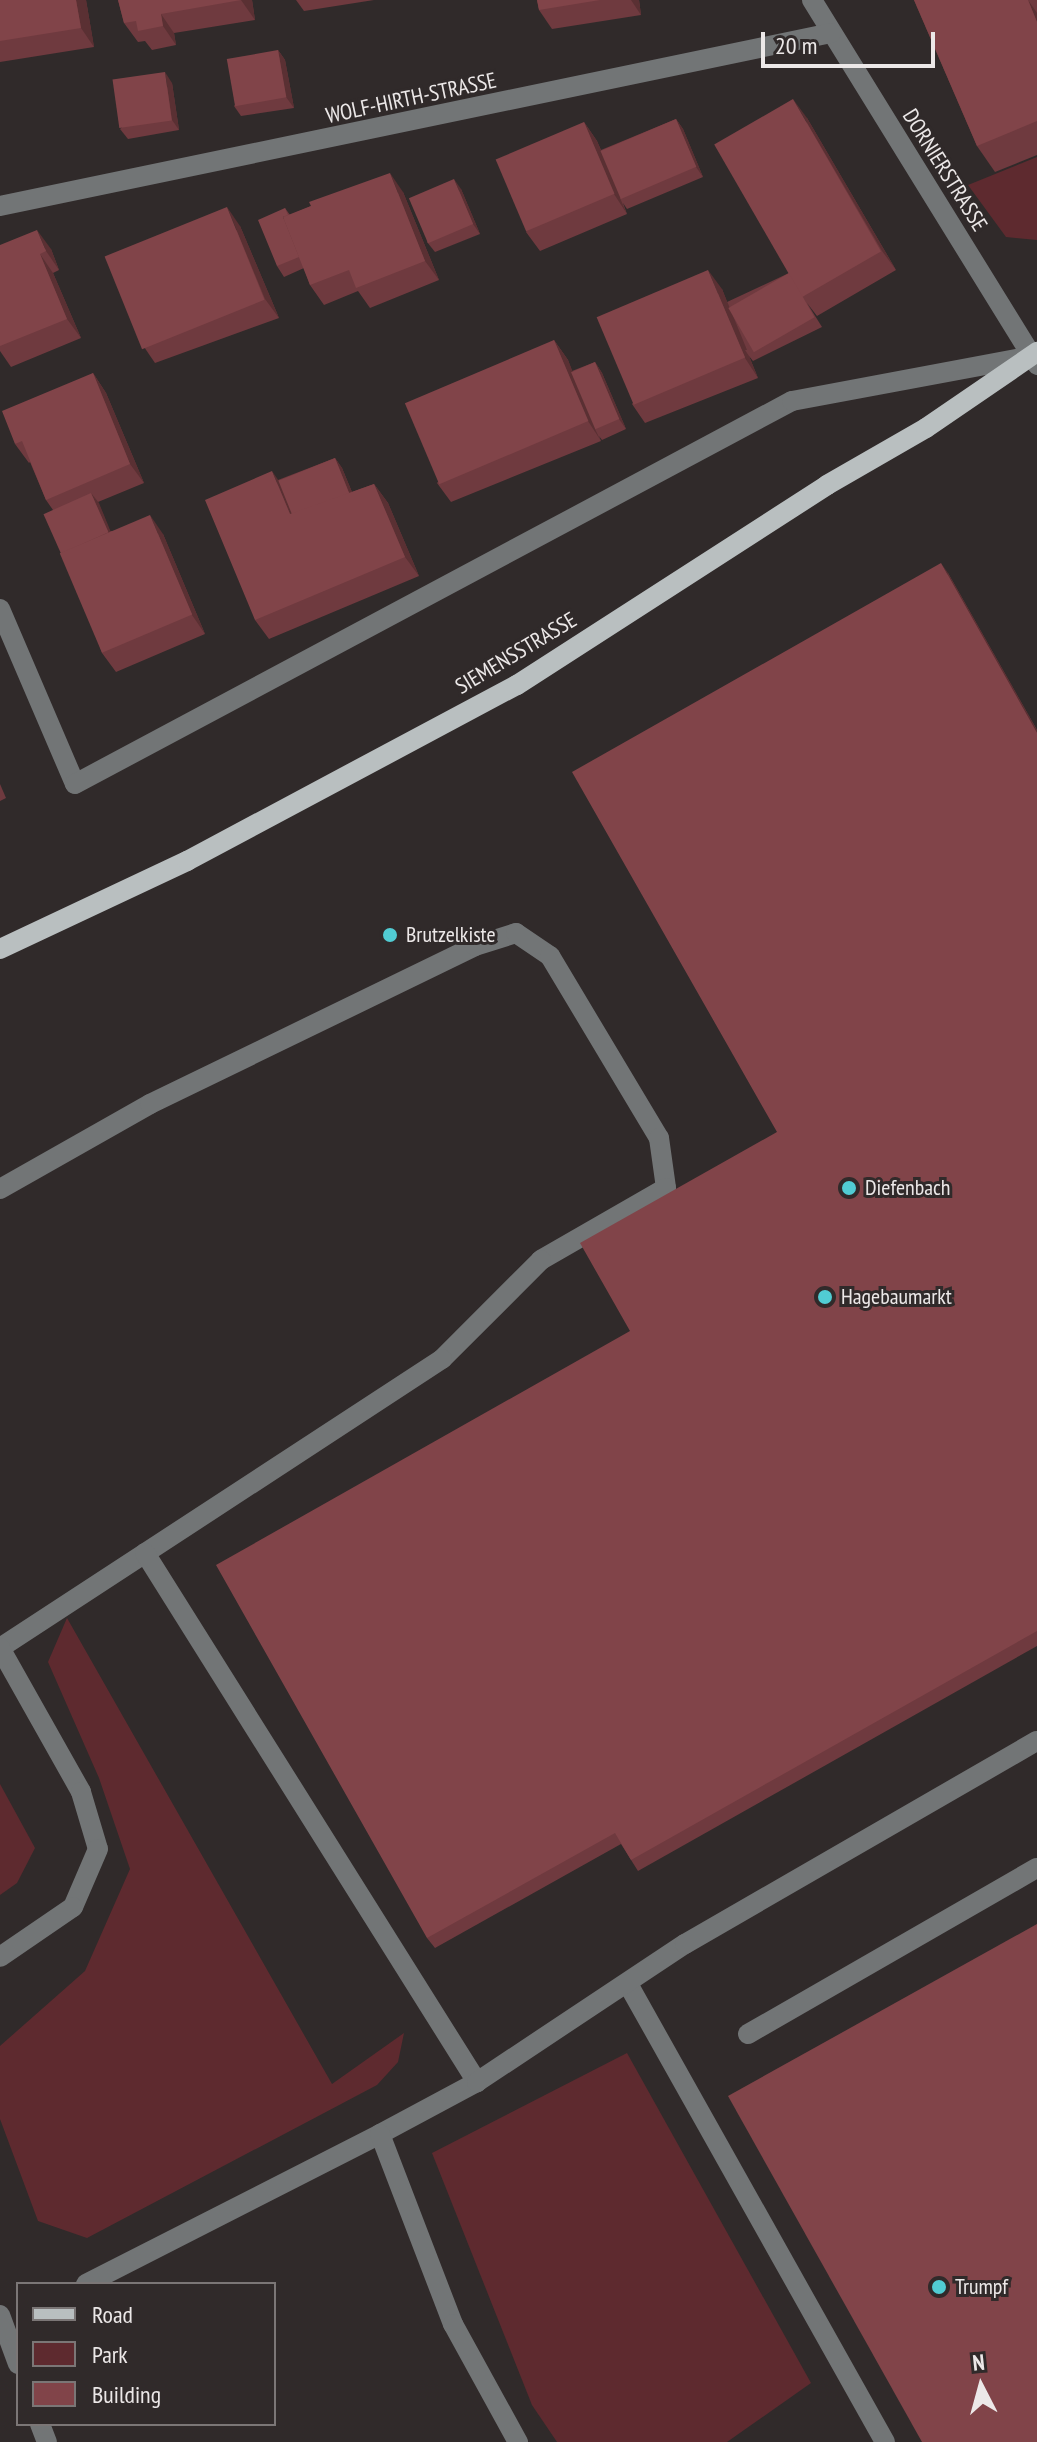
<!DOCTYPE html>
<style>
body{margin:0}
#map{position:relative;width:1037px;height:2442px;overflow:hidden;background:#302a2a;font-family:"PT Sans Narrow",sans-serif}
div>[style]{position:absolute}
[style*='--x']{left:calc(var(--x)*1px);top:calc(var(--y)*1px);width:calc(var(--w)*1px);rotate:calc(var(--a)*1deg)}
.green>*{inset:0;background:#5e2a2f}
.minor>*{height:20px;margin:-10px;padding:0 10px;transform-origin:10px;border-radius:10px;background:#727576}
.major>*{height:20px;margin:-10px;padding:0 10px;transform-origin:10px;border-radius:10px;background:#b9bfc0}
.wall>*{inset:0;background:#6f3a3f}
.shaded-wall>*{inset:0;background:#5a3033}
.building>*{inset:0;background:#814449;transform-origin:0 0}
.dots>*{width:22px;height:22px;translate:-50% -50%;box-sizing:border-box;border:4px solid #302a2a;border-radius:50%}
span{translate:-50% -50%;white-space:nowrap;text-align:center;line-height:1.15;-webkit-text-stroke:6px #302a2a;paint-order:stroke}
.street-label{font-size:22px;color:#ece8e8}
.poi-label{font-size:22px;color:#ece8e8}
.left{translate:0 -50%;text-align:left}
.legend{position:absolute;left:16px;top:2282px;width:260px;height:144px;box-sizing:border-box;background:#302a2a;border:2px solid #7b7676;margin:0;padding:10px 14px;list-style:none;font-size:24px;color:#ece8e8}
.legend li{display:flex;align-items:center;gap:16px;height:40px}
.legend b{width:40px;border:2px solid #7b7676}
.north{position:absolute;left:941px;top:2346px;width:80px;height:80px;-webkit-text-stroke:6px #302a2a;paint-order:stroke;rotate:354deg;font-size:22px;font-weight:700;line-height:32px;text-align:center;color:#ece8e8}
.north::after{content:'';display:block;margin:auto;width:28px;height:36px;background:#ece8e8;clip-path:polygon(50% 0,100% 100%,50% 72%,0 100%)}
.scale{position:absolute;left:761px;top:32px;width:174px;height:36px;box-sizing:border-box;border:4px solid #ece8e8;border-top:0;padding-left:10px;font-size:24px;line-height:28px;white-space:nowrap;color:#ece8e8;-webkit-text-stroke:6px #302a2a;paint-order:stroke}
</style>
<div id="map">
<div class="green">
<div style="clip-path:polygon(1037px 157px,1037px 240px,1006px 237px,968px 185px)"></div>
<div style="clip-path:polygon(67px 1618px,332px 2084px,404px 2033px,398px 2062px,377px 2085px,87px 2238px,38px 2221px,0 2119px,0 2046px,85px 1971px,130px 1869px,99px 1778px,48px 1662px)"></div>
<div style="clip-path:polygon(0 1784px,35px 1848px,17px 1883px,0 1895px)"></div>
<div style="clip-path:polygon(627px 2053px,811px 2383px,727px 2442px,557px 2442px,532px 2405px,432px 2153px)"></div>
</div>
<div class="minor">
<div style="--x:812;--y:0;--w:429;--a:58.3"></div>
<div style="--x:0;--y:206;--w:849;--a:-11.76"></div>
<div style="--x:0;--y:609;--w:190;--a:66.8"></div>
<div style="--x:75;--y:784;--w:813;--a:-28.11"></div>
<div style="--x:792;--y:401;--w:244;--a:-10.6"></div>
<div style="--x:0;--y:1189;--w:172;--a:-29.5"></div>
<div style="--x:150;--y:1104;--w:361;--a:-25.9"></div>
<div style="--x:475;--y:946;--w:43;--a:-17.6"></div>
<div style="--x:516;--y:933;--w:41;--a:34.1"></div>
<div style="--x:550;--y:956;--w:212;--a:59.1"></div>
<div style="--x:659;--y:1138;--w:50;--a:82"></div>
<div style="--x:666;--y:1188;--w:144;--a:150.1"></div>
<div style="--x:541;--y:1260;--w:140;--a:135"></div>
<div style="--x:442;--y:1359;--w:528;--a:146.82"></div>
<div style="--x:145;--y:1553;--w:625;--a:57.89"></div>
<div style="--x:0;--y:1648;--w:165;--a:60.6"></div>
<div style="--x:81;--y:1792;--w:59;--a:73.4"></div>
<div style="--x:98;--y:1849;--w:63;--a:113.3"></div>
<div style="--x:73;--y:1907;--w:88;--a:145.6"></div>
<div style="--x:628;--y:1984;--w:525;--a:60.7"></div>
<div style="--x:748;--y:2034;--w:333;--a:-29.9"></div>
<div style="--x:380;--y:2134;--w:110;--a:-28.2"></div>
<div style="--x:477;--y:2082;--w:250;--a:-33.6"></div>
<div style="--x:685;--y:1944;--w:406;--a:-30"></div>
<div style="--x:86;--y:2284;--w:330;--a:-27"></div>
<div style="--x:380;--y:2134;--w:204;--a:69"></div>
<div style="--x:453;--y:2324;--w:135;--a:61.2"></div>
<div style="--x:0;--y:2315;--w:52;--a:69.8"></div>
<div style="--x:40;--y:2424;--w:19;--a:69"></div>
</div>
<div class="major">
<div style="--x:0;--y:949;--w:207;--a:-25.2"></div>
<div style="--x:187;--y:861;--w:374;--a:-28.1"></div>
<div style="--x:517;--y:685;--w:369;--a:-32.8"></div>
<div style="--x:827;--y:485;--w:114;--a:-29.9"></div>
<div style="--x:926;--y:428;--w:135;--a:-34.4"></div>
</div>
<div class="wall">
<div style="clip-path:polygon(0 0,86px 0,94px 47px,0 62px)"></div>
<div style="clip-path:polygon(118px 0,252px 0,255px 20px,174px 33px,176px 45px,152px 50px,145px 41px,138px 42px,124px 23px)"></div>
<div style="clip-path:polygon(296px 0,374px 0,304px 11px)"></div>
<div style="clip-path:polygon(537px 0,639px 0,641px 15px,552px 29px,539px 10px)"></div>
<div style="clip-path:polygon(914px 0,1037px 0,1037px 155px,995px 172px,977px 146px)"></div>
<div style="clip-path:polygon(278px 50px,285px 60px,294px 108px,241px 116px,234px 106px)"></div>
<div style="clip-path:polygon(172px 83px,179px 130px,128px 139px,120px 129px)"></div>
<div style="clip-path:polygon(807px 118px,896px 270px,817px 316px,807px 303px,822px 327px,753px 361px,749px 356px,758px 378px,645px 423px,632px 404px,722px 289px,727px 302px,789px 273px)"></div>
<div style="clip-path:polygon(676px 119px,683px 129px,703px 177px,627px 209px,623px 203px,627px 214px,540px 251px,526px 232px,584px 122px,597px 141px,601px 150px)"></div>
<div style="clip-path:polygon(461px 189px,480px 234px,435px 252px,427px 242px)"></div>
<div style="clip-path:polygon(403px 192px,439px 280px,370px 308px,358px 291px,324px 305px,310px 285px,304px 268px,284px 277px,277px 266px,285px 208px,290px 215px,311px 206px)"></div>
<div style="clip-path:polygon(240px 226px,279px 318px,155px 363px,142px 344px)"></div>
<div style="clip-path:polygon(0 245px,51px 249px,59px 270px,53px 273px,81px 338px,11px 367px,0 351px)"></div>
<div style="clip-path:polygon(554px 340px,568px 360px,572px 371px,595px 362px,602px 373px,626px 429px,602px 440px,599px 436px,601px 441px,451px 502px,437px 483px)"></div>
<div style="clip-path:polygon(93px 373px,106px 393px,144px 483px,98px 502px,110px 531px,163px 534px,205px 634px,116px 672px,102px 653px,53px 510px,46px 500px,30px 462px,29px 463px,15px 444px)"></div>
<div style="clip-path:polygon(335px 458px,342px 468px,352px 492px,374px 484px,388px 503px,419px 576px,269px 639px,255px 620px,278px 480px)"></div>
<div style="clip-path:polygon(948px 573px,1037px 730px,1037px 1646px,638px 1871px,621px 1844px,435px 1948px,427px 1938px,630px 1331px,777px 1132px)"></div>
<div style="clip-path:polygon(0 784px,6px 798px,0 801px)"></div>
</div>
<div class="shaded-wall">
<div style="clip-path:polygon(76px 0,86px 0,94px 47px,81px 28px)"></div>
<div style="clip-path:polygon(241px 0,252px 0,255px 20px)"></div>
<div style="clip-path:polygon(631px 0,639px 0,641px 15px)"></div>
<div style="clip-path:polygon(1028px 0,1037px 13px,1037px 22px)"></div>
<div style="clip-path:polygon(161px 14px,174px 33px,176px 45px,163px 26px)"></div>
<div style="clip-path:polygon(278px 50px,285px 60px,294px 108px,286px 97px)"></div>
<div style="clip-path:polygon(165px 72px,172px 83px,179px 130px,172px 120px)"></div>
<div style="clip-path:polygon(793px 99px,807px 118px,896px 270px,882px 251px)"></div>
<div style="clip-path:polygon(676px 119px,683px 129px,703px 177px,696px 167px)"></div>
<div style="clip-path:polygon(584px 122px,597px 141px,621px 198px,620px 198px,627px 214px,614px 194px)"></div>
<div style="clip-path:polygon(390px 173px,403px 192px,439px 280px,425px 261px)"></div>
<div style="clip-path:polygon(454px 179px,461px 189px,480px 234px,473px 224px)"></div>
<div style="clip-path:polygon(227px 207px,240px 226px,279px 318px,265px 299px)"></div>
<div style="clip-path:polygon(37px 230px,51px 249px,59px 270px,46px 251px)"></div>
<div style="clip-path:polygon(40px 254px,53px 273px,81px 338px,67px 319px)"></div>
<div style="clip-path:polygon(708px 270px,722px 289px,747px 350px,745px 350px,749px 356px,758px 378px,745px 358px)"></div>
<div style="clip-path:polygon(554px 340px,568px 360px,596px 429px,595px 429px,601px 441px,588px 421px)"></div>
<div style="clip-path:polygon(595px 362px,602px 373px,626px 429px,619px 419px)"></div>
<div style="clip-path:polygon(93px 373px,106px 393px,144px 483px,130px 464px)"></div>
<div style="clip-path:polygon(335px 458px,342px 468px,361px 514px,353px 503px)"></div>
<div style="clip-path:polygon(272px 471px,285px 490px,298px 522px,290px 514px)"></div>
<div style="clip-path:polygon(374px 484px,388px 503px,419px 576px,405px 557px)"></div>
<div style="clip-path:polygon(91px 493px,99px 503px,119px 552px,112px 541px)"></div>
<div style="clip-path:polygon(150px 515px,163px 534px,205px 634px,192px 615px)"></div>
<div style="clip-path:polygon(941px 563px,948px 573px,1037px 730px,1037px 733px)"></div>
</div>
<div class="building">
<div style="clip-path:polygon(0 0,76px 0,81px 28px,0 41px)"></div>
<div style="clip-path:polygon(118px 0,241px 0,161px 14px,163px 26px,138px 31px,136px 21px,124px 23px)"></div>
<div style="clip-path:polygon(537px 0,600px 0,539px 10px)"></div>
<div style="clip-path:polygon(914px 0,1028px 0,1037px 22px,1037px 121px,977px 146px)"></div>
<div style="left:278px;top:50px;width:48px;height:52px;rotate:80deg"></div>
<div style="left:165px;top:72px;width:49px;height:53px;rotate:82deg"></div>
<div style="left:793px;top:99px;width:176px;height:91px;rotate:60deg"></div>
<div style="left:676px;top:119px;width:52px;height:82px;rotate:67deg"></div>
<div style="left:584px;top:122px;width:78px;height:96px;rotate:67deg"></div>
<div style="clip-path:polygon(390px 173px,425px 261px,356px 288px,349px 270px,310px 285px,283px 217px,311px 206px,309px 202px)"></div>
<div style="left:454px;top:179px;width:49px;height:49px;rotate:67deg"></div>
<div style="left:227px;top:207px;width:100px;height:132px;rotate:68deg"></div>
<div style="clip-path:polygon(285px 208px,288px 215px,283px 217px,299px 257px,277px 266px,258px 220px)"></div>
<div style="clip-path:polygon(37px 230px,46px 251px,40px 254px,67px 319px,0 346px,0 245px)"></div>
<div style="left:708px;top:270px;width:95px;height:121px;rotate:67deg"></div>
<div style="left:789px;top:273px;width:51px;height:70px;rotate:60deg"></div>
<div style="left:554px;top:340px;width:88px;height:162px;rotate:67deg"></div>
<div style="left:595px;top:362px;width:62px;height:26px;rotate:67deg"></div>
<div style="clip-path:polygon(93px 373px,130px 464px,46px 500px,22px 441px,15px 444px,2px 411px)"></div>
<div style="left:335px;top:458px;width:38px;height:61px;rotate:68deg"></div>
<div style="clip-path:polygon(272px 471px,290px 514px,374px 484px,405px 557px,255px 620px,205px 500px)"></div>
<div style="left:91px;top:493px;width:43px;height:52px;rotate:66deg"></div>
<div style="left:150px;top:515px;width:108px;height:98px;rotate:67deg"></div>
<div style="clip-path:polygon(941px 563px,1037px 733px,1037px 1631px,631px 1860px,615px 1833px,427px 1938px,216px 1565px,630px 1331px,580px 1243px,777px 1132px,572px 772px)"></div>
<div style="clip-path:polygon(1037px 1924px,1037px 2442px,922px 2442px,728px 2096px)"></div>
</div>
<div class="dots">
<div style="left:390px;top:935px;background:#51ccd3"></div>
<div style="left:849px;top:1188px;background:#51ccd3"></div>
<div style="left:825px;top:1297px;background:#51ccd3"></div>
<div style="left:939px;top:2287px;background:#51ccd3"></div>
</div>
<div class="street-label">
<span style="left:411px;top:98px;rotate:-12deg">WOLF-HIRTH-STRASSE</span>
<span style="left:945px;top:170px;rotate:58deg">DORNIERSTRASSE</span>
<span style="left:516px;top:653px;rotate:-31deg">SIEMENSSTRASSE</span>
</div>
<div class="poi-label">
<span class="left" style="left:406px;top:935px">Brutzelkiste</span>
<span class="left" style="left:865px;top:1188px">Diefenbach</span>
<span class="left" style="left:841px;top:1297px">Hagebaumarkt</span>
<span class="left" style="left:955px;top:2287px">Trumpf</span>
</div>
<ul class="legend">
<li><b style="height:10px;background:#b9bfc0"></b>Road</li>
<li><b style="height:22px;background:#5e2a2f"></b>Park</li>
<li><b style="height:22px;background:#814449"></b>Building</li>
</ul>
<div class="north">N</div>
<div class="scale">20 m</div>
</div>
